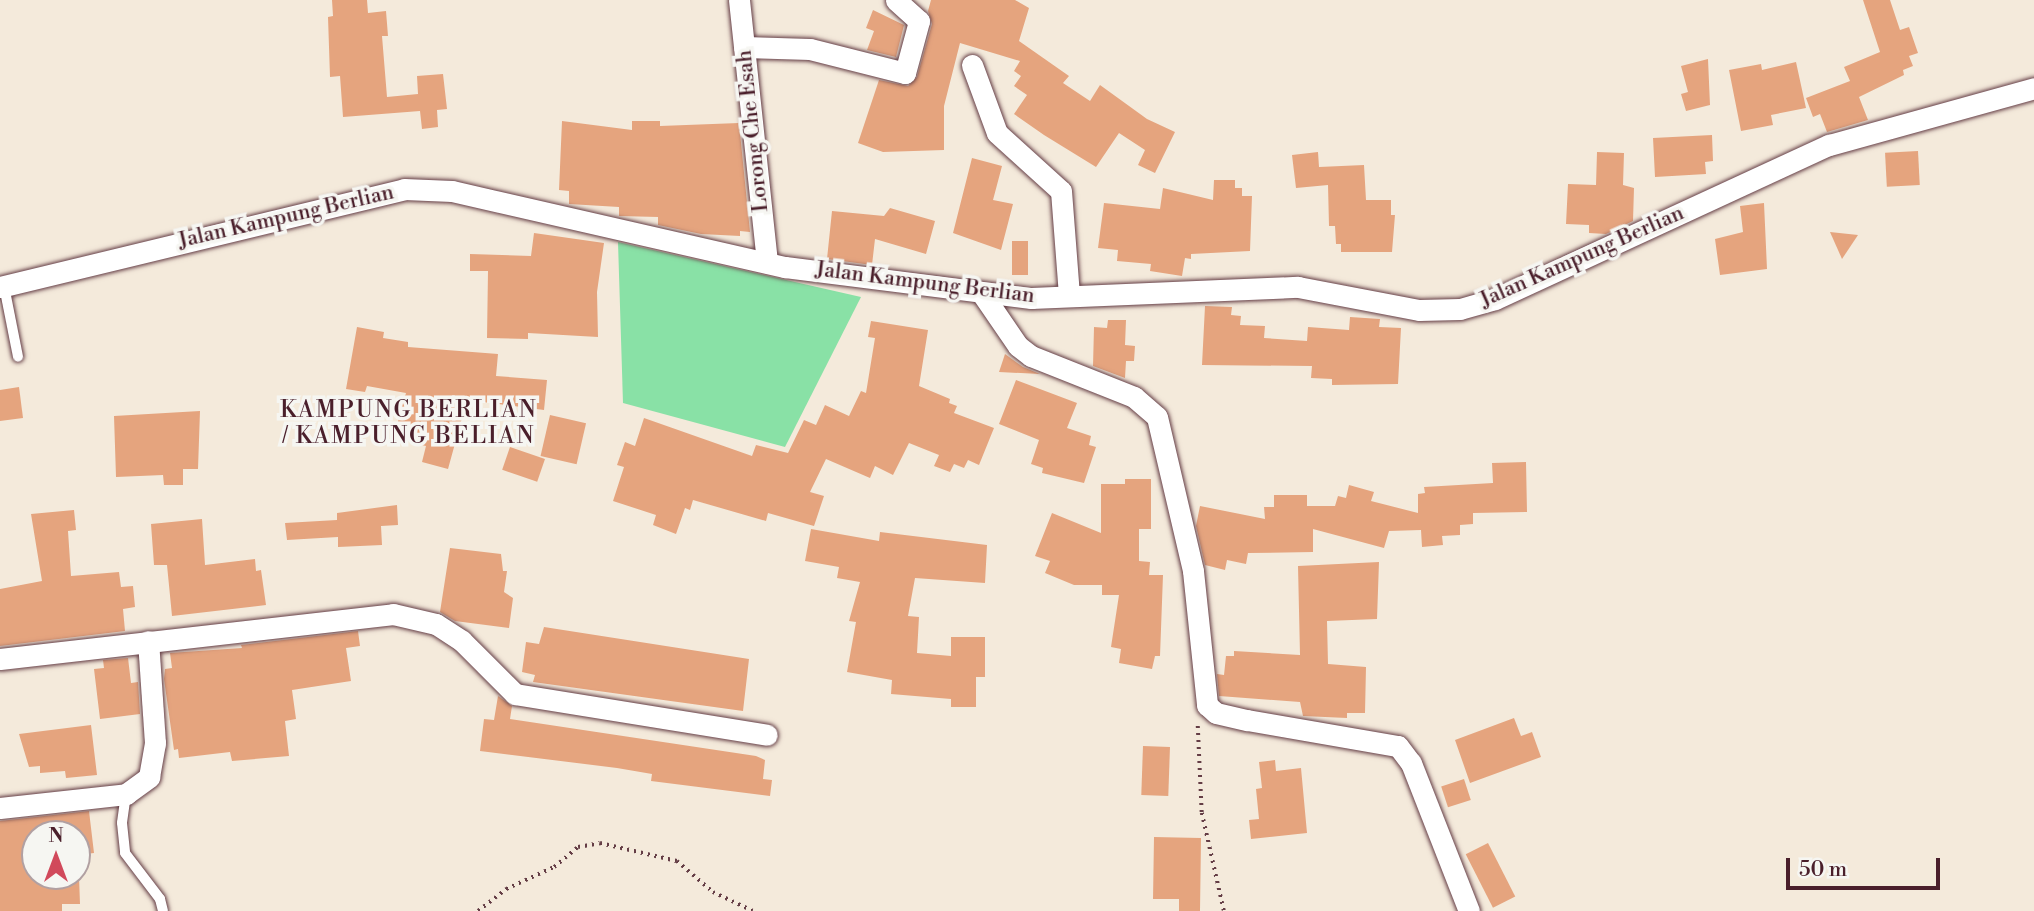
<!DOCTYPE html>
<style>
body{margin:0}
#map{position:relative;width:2034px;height:911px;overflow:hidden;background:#f4eadb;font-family:"Libre Bodoni",serif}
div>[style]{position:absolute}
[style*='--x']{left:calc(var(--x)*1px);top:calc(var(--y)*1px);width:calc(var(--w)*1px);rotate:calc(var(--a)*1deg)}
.green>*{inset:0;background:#89e1a6}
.building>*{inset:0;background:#e5a47e;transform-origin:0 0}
.path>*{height:3.5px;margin-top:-1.75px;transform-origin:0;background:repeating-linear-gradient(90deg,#643d45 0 2px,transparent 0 7px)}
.roads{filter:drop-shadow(0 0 2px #643d45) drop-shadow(0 0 2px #643d45)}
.lane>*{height:10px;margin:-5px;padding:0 5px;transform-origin:5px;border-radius:5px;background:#fff}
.street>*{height:21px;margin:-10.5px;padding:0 10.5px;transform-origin:10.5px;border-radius:10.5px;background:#fff}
span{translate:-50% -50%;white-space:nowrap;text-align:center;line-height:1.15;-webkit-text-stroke:7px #f6f6f2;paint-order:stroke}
.street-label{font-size:21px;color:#4a1f2b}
.neighbourhood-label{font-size:23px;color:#4a1f2b;letter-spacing:2px}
.north{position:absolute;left:21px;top:820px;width:70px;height:70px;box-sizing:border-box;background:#f6f6f2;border:2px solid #b1a0a2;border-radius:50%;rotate:0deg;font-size:19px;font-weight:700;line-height:28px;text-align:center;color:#4a1f2b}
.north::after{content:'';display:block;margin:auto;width:24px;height:32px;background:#d1495b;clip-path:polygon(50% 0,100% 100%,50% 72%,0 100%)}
.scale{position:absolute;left:1786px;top:858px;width:154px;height:32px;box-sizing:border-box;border:4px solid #4a1f2b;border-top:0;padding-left:9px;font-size:21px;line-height:24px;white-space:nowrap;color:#4a1f2b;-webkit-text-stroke:5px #f6f6f2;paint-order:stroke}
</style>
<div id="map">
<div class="green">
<div style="clip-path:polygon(618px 242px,861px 297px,785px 447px,623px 403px)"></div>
</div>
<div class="building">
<div style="clip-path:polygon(332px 0,367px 0,368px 13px,386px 11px,388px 36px,382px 36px,387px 97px,418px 94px,417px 76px,443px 74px,447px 109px,437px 110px,438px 127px,422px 129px,420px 111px,343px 117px,340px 76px,330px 77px,328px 17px,333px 16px)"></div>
<div style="clip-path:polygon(931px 0,1015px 0,1029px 8px,1019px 41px,1069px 76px,1063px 83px,1090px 101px,1100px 85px,1147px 119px,1175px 132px,1155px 173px,1138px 165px,1145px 150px,1119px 133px,1096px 167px,1044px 135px,1014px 114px,1027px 95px,1014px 86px,1021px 76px,1014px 71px,1020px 61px,960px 43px,944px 106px,944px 150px,883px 152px,858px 143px,879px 80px,908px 86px,917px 77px,932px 24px,928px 11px)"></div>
<div style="clip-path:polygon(1863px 0,1890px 0,1900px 30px,1909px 27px,1918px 53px,1909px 56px,1913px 66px,1903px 70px,1904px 75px,1859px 97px,1868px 120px,1827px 132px,1820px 114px,1813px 117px,1806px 98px,1850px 81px,1844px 67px,1880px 52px)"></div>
<div style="clip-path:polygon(873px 10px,904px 25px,896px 57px,867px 50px,874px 31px,866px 28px)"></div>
<div style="clip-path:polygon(1708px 59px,1710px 105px,1686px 111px,1681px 94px,1688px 92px,1681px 66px)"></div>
<div style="clip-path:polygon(1796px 62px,1806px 108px,1771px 115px,1773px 125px,1741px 131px,1729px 70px,1761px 64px,1762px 70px)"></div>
<div style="clip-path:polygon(562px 121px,632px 130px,632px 121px,660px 121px,660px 126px,739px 123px,750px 232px,740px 231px,740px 236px,701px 234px,658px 225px,658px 217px,619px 216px,619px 207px,569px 204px,569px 191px,559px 190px)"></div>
<div style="clip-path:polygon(1712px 135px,1713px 161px,1705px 162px,1706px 174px,1655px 177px,1653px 138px)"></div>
<div style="left:1918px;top:151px;width:34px;height:33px;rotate:87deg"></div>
<div style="clip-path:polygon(1318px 152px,1319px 167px,1364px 165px,1366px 200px,1391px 200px,1391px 215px,1395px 215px,1392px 252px,1341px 252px,1341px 244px,1336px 244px,1335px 226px,1329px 226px,1328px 185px,1296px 188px,1292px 155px)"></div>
<div style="clip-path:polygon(1597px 152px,1624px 153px,1623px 185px,1634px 188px,1633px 221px,1606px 234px,1589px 233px,1589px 225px,1566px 224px,1568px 184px,1596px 185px)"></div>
<div style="clip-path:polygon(972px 158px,1002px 166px,993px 200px,1013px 204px,1001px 250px,953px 233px)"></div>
<div style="clip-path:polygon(1214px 180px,1235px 180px,1235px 188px,1242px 188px,1242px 196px,1252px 196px,1250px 251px,1191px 254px,1191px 259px,1185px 258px,1182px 276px,1150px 271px,1151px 264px,1117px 261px,1118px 250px,1098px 248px,1104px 203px,1160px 209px,1163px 188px,1213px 200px)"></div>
<div style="clip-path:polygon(1764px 203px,1767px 269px,1720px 275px,1715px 239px,1743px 232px,1740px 206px)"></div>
<div style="clip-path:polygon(890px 208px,935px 221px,926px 254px,875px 239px,872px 265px,827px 259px,832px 211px,884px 216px)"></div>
<div style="clip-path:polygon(1830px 232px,1858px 235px,1842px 259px)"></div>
<div style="clip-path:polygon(534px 233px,604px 243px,597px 292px,598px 337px,528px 333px,528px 339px,487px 338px,488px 271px,470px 271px,470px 254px,531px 256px)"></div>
<div style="left:1012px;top:241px;width:16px;height:34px"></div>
<div style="clip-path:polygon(1205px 306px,1232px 307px,1231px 315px,1241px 316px,1240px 325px,1265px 326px,1264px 338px,1307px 341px,1308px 327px,1349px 330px,1350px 317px,1380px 319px,1379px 327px,1401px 328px,1398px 384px,1332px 385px,1332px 379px,1311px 378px,1312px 366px,1202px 365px)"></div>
<div style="clip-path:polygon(1108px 320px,1126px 320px,1125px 345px,1135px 346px,1134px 361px,1126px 361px,1125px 378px,1093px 366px,1094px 327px,1107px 328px)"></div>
<div style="clip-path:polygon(871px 321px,928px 330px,919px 386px,950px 399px,949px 403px,957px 406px,954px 413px,994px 428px,979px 465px,968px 460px,964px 468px,954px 464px,950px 472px,934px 466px,939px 455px,909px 443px,893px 475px,875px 466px,870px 478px,826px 459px,810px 492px,824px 496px,814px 526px,768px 513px,766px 521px,693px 500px,690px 510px,685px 508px,676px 534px,653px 525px,656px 515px,613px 501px,624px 467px,617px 465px,625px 442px,635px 446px,644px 418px,752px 456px,756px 445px,788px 453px,804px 420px,816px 425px,825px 405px,849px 416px,861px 391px,866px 393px,875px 338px,868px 337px)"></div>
<div style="clip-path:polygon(357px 327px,384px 332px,383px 338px,408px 342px,408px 347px,498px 354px,496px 376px,547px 380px,544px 410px,467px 400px,448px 469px,422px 462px,426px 446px,409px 442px,412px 433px,396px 429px,406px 393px,367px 386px,365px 392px,346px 389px)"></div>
<div style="clip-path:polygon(1005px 354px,1023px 367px,1040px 374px,999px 372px)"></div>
<div style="clip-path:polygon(1016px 380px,1077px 403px,1067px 428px,1091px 436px,1089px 445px,1096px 447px,1084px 483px,1042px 473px,1043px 468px,1031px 464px,1039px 440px,999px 424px)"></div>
<div style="clip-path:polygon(19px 387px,23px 418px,0 421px,0 390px)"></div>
<div style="clip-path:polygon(200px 411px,198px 469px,183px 469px,183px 485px,164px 485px,163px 475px,116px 477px,114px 416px)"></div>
<div style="left:550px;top:415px;width:37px;height:42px;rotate:13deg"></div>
<div style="left:510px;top:447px;width:37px;height:24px;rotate:19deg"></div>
<div style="clip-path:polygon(1526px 462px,1527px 512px,1473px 513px,1473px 524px,1460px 525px,1460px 535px,1442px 536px,1443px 545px,1422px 547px,1421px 530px,1389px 531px,1384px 548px,1313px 529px,1313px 552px,1248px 553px,1246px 564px,1227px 560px,1225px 570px,1205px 565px,1196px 526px,1200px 506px,1265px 519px,1264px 507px,1274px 507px,1274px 495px,1307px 495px,1307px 506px,1335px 506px,1338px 496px,1346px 498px,1349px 485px,1374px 492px,1371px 501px,1418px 513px,1418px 494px,1425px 493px,1424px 487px,1493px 483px,1492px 463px)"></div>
<div style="clip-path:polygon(1125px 479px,1151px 479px,1151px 529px,1139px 529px,1139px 561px,1150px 562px,1149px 575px,1163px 575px,1160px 656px,1155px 656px,1152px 669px,1119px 663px,1121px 649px,1111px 647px,1119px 595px,1102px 595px,1102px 585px,1074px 585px,1045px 573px,1050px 561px,1035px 556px,1052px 513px,1101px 533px,1101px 484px,1125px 484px)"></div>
<div style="clip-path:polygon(397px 505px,398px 525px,381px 526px,382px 545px,338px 547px,338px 537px,287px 540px,285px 523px,337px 520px,337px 513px)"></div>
<div style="clip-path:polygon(74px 510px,76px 530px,68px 531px,71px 576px,119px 572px,121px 587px,133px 586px,135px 607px,123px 609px,125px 631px,0 646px,0 589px,42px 581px,31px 514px)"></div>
<div style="clip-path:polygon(202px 519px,205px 565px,255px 559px,256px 571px,261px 570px,266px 605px,172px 616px,167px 565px,154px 565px,151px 524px)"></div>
<div style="clip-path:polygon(811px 529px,879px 541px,880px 532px,987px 545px,985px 583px,915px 578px,908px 616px,919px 617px,917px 653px,951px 656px,951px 637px,985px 637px,985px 677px,976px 677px,976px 707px,951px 707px,951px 699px,891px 694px,892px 680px,847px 672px,856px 622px,849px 621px,860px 582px,837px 578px,839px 567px,805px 561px)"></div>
<div style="clip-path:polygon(450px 548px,501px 554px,503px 571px,507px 571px,504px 592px,513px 598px,509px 628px,455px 621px,440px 612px)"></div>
<div style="clip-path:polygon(1379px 562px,1377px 619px,1327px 621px,1328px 664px,1366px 667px,1365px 713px,1347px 713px,1347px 718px,1303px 716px,1300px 702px,1219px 696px,1217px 674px,1224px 675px,1226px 656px,1234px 656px,1234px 651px,1300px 655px,1298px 566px)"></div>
<div style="clip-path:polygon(544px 627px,749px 659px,743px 711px,533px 682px,535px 675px,522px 672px,526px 642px,539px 644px)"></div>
<div style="clip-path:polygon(358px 631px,360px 646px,346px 648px,351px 681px,292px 690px,296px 719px,285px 721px,289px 756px,232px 761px,230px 752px,179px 758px,178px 749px,174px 750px,164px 679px,165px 669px,172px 668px,170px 653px,242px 648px,241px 645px)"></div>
<div style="clip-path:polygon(128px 658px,131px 683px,138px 682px,140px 714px,100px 719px,94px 669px,104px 668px,103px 660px)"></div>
<div style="clip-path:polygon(498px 696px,512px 706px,510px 719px,756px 756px,765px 760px,763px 779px,772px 780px,770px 796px,651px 781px,652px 774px,617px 768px,480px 751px,484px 719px,494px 720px)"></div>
<div style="clip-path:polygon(1514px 718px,1521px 736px,1532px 732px,1541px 757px,1470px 783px,1455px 740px)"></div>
<div style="clip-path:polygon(91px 725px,97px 775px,66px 778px,65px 771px,40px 773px,40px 766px,29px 767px,19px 734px)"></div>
<div style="left:1143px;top:746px;width:27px;height:49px;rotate:2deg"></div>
<div style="clip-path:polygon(1275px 760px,1276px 771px,1301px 768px,1307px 833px,1251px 839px,1249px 820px,1259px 819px,1256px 789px,1262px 788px,1259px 762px)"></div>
<div style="left:1464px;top:779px;width:22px;height:24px;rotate:72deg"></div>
<div style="clip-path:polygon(89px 811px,94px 853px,77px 855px,77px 834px,35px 834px,35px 876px,79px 876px,80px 904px,62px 904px,62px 911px,0 911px,0 821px)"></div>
<div style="clip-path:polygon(1154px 837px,1201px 838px,1200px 911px,1179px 911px,1179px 899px,1153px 899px)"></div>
<div style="left:1488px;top:843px;width:60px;height:25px;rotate:63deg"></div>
</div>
<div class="path">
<div style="--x:1198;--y:726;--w:87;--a:87.4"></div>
<div style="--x:1202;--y:813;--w:100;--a:77.3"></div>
<div style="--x:478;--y:911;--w:36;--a:-38"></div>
<div style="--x:506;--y:889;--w:53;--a:-24.6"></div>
<div style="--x:554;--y:867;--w:31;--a:-40"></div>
<div style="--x:578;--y:847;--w:22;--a:-10"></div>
<div style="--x:600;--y:843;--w:79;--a:13.2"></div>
<div style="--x:677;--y:861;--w:48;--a:40.7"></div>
<div style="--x:713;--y:892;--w:44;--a:25.4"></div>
</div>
<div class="roads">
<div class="lane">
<div style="--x:4;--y:286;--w:72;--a:78.8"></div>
<div style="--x:126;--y:794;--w:29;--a:98"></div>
<div style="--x:122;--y:823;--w:30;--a:84"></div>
<div style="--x:125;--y:853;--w:58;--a:52.7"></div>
<div style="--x:160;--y:899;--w:12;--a:76"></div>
</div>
<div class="street">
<div style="--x:739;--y:0;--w:264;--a:83.9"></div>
<div style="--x:744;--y:47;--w:66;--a:1.7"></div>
<div style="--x:810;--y:49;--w:98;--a:14.2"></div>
<div style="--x:905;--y:73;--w:54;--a:-74.9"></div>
<div style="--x:919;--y:21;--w:31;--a:-138"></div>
<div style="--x:972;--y:65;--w:72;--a:69.8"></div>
<div style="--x:997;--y:133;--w:86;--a:42.2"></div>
<div style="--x:1061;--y:191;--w:105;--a:85.6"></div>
<div style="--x:0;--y:287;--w:416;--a:-13.6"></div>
<div style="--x:404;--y:189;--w:48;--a:2.4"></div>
<div style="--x:452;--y:191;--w:342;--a:12.9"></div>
<div style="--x:785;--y:267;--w:248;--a:7.2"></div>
<div style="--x:1031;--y:298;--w:267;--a:-2.4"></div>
<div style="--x:1298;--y:287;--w:123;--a:10.8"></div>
<div style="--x:1419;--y:310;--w:41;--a:-1.4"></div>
<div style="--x:1460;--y:309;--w:36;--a:-16"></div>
<div style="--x:1495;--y:299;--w:368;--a:-24.8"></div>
<div style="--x:1829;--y:145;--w:213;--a:-15.5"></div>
<div style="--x:981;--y:292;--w:65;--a:55.6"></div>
<div style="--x:1018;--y:346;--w:16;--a:38"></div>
<div style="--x:1031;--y:356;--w:111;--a:21.7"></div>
<div style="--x:1134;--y:397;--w:30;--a:41"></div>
<div style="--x:1157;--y:417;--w:158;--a:76.8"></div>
<div style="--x:1193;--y:571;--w:135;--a:84"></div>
<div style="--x:1207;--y:705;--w:12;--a:42"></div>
<div style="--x:1216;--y:713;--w:32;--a:13"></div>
<div style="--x:1247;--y:720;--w:153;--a:9.8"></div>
<div style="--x:1398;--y:746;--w:21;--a:53"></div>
<div style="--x:1411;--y:763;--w:159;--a:68.6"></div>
<div style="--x:0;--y:659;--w:396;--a:-6.5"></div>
<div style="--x:393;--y:614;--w:44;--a:13.1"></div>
<div style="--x:436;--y:624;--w:31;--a:33"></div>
<div style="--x:462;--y:641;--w:75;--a:45"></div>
<div style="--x:515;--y:694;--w:255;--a:9.2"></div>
<div style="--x:0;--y:808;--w:127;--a:-6.3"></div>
<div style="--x:126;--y:794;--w:29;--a:-36"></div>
<div style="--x:149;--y:777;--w:35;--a:-80"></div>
<div style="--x:155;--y:743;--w:102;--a:-93.9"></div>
</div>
</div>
<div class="street-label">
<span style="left:753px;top:131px;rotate:-96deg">Lorong Che Esah</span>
<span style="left:286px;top:217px;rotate:-13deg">Jalan Kampung Berlian</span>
<span style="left:1582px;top:257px;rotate:-24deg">Jalan Kampung Berlian</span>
<span style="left:925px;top:283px;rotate:7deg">Jalan Kampung Berlian</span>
</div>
<div class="neighbourhood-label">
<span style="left:409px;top:423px">KAMPUNG BERLIAN<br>/ KAMPUNG BELIAN</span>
</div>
<div class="north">N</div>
<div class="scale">50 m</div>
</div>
